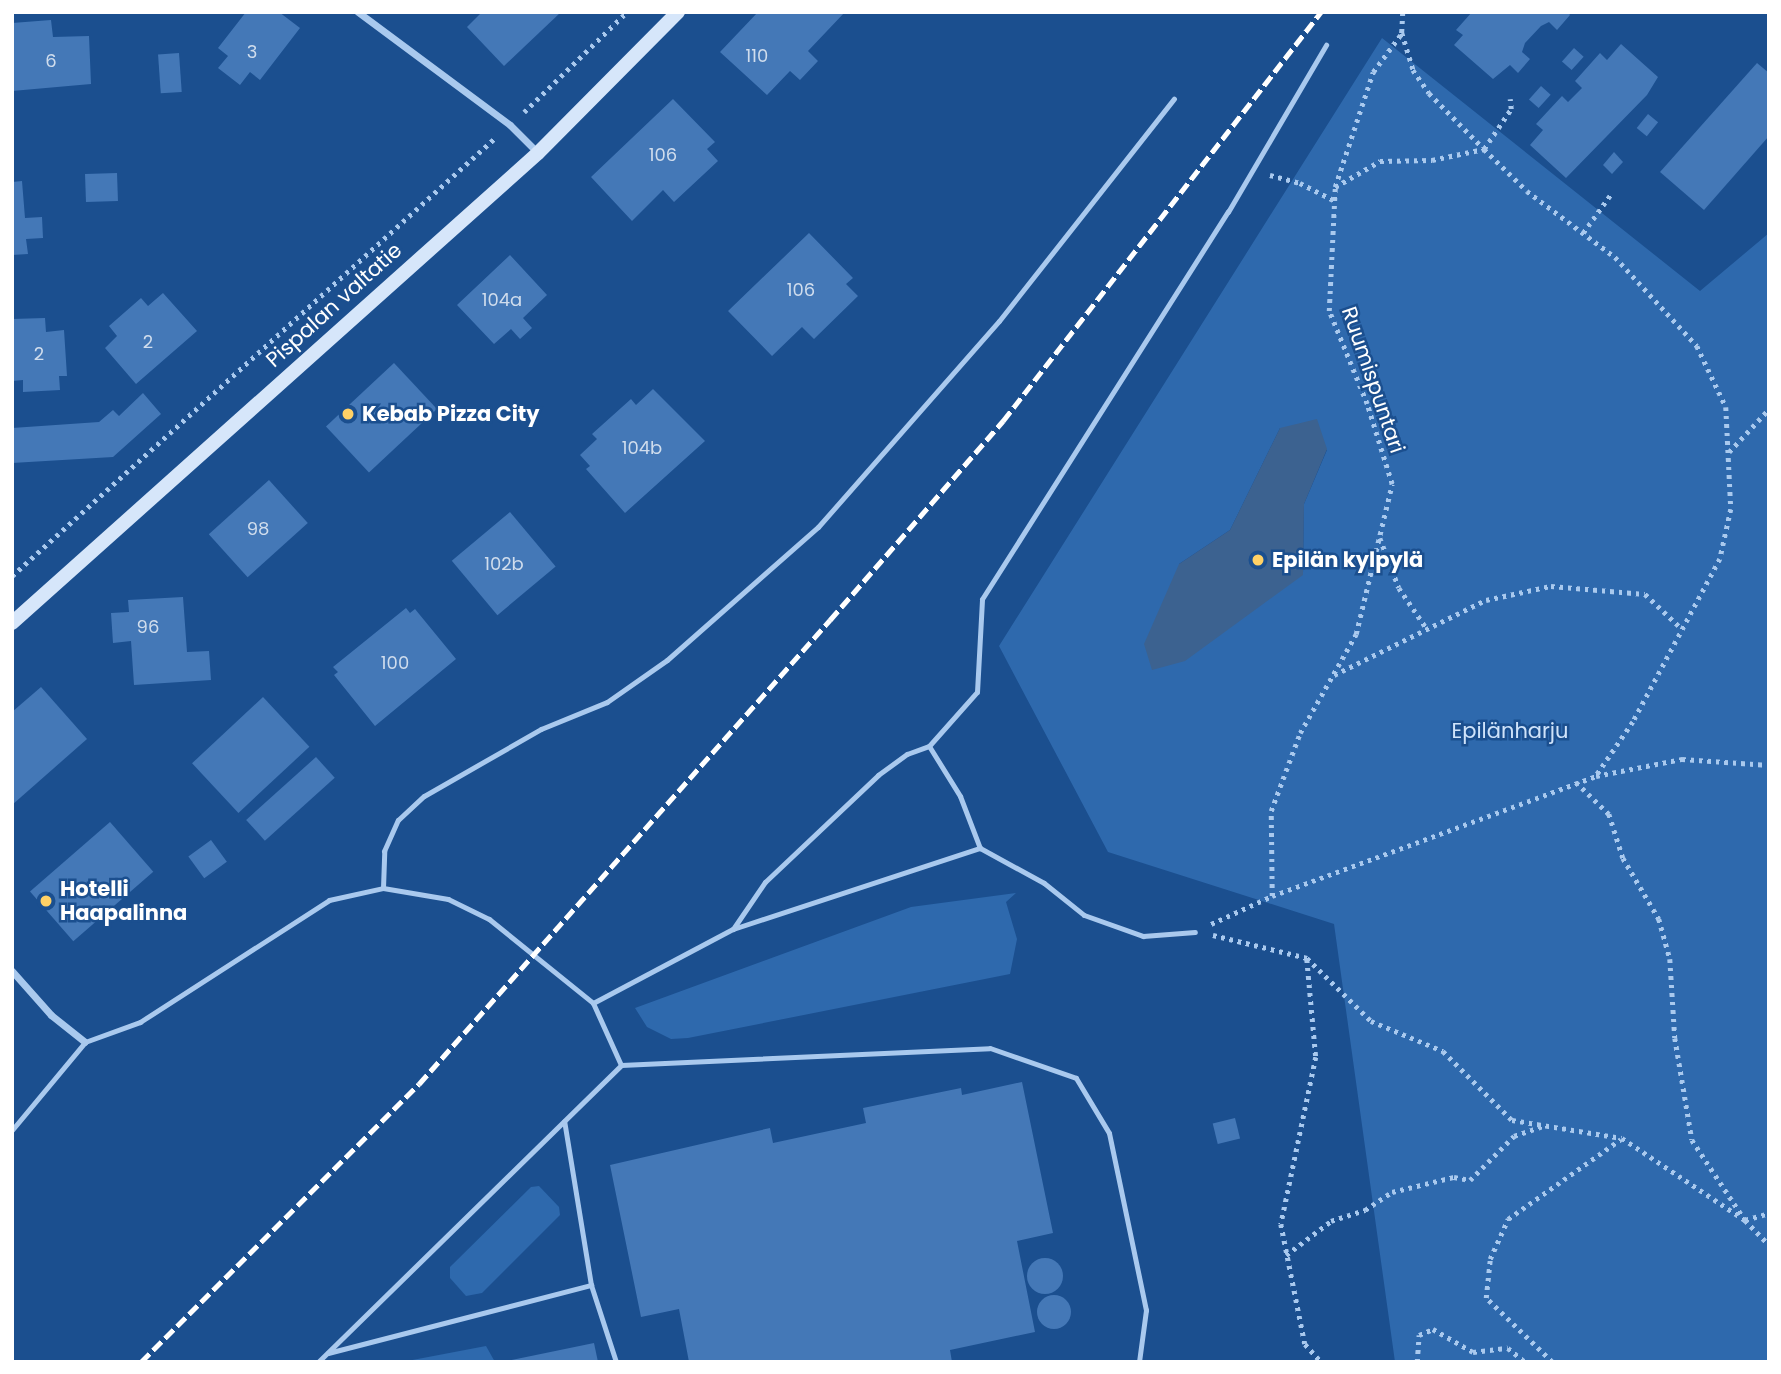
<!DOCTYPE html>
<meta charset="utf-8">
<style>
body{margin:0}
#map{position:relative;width:1781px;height:1374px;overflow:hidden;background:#1b4f8f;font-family:Poppins,sans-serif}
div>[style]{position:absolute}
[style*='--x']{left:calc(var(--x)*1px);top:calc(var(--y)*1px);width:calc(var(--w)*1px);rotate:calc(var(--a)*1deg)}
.green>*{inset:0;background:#2e69ad}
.water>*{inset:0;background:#3c6290}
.building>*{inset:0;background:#4478b7;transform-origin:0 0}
.round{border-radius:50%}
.path>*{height:4.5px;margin-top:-2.25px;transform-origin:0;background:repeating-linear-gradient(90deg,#a9c9ee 0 3.5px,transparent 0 8.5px)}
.lane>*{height:5px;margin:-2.5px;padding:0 2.5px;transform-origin:2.5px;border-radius:2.5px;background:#a9c9ee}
.street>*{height:7px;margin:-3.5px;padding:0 3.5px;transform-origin:3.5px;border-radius:3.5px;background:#a9c9ee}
.secondary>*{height:14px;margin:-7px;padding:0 7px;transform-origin:7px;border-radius:7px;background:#d6e6fa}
.rail>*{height:5px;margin-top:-2.5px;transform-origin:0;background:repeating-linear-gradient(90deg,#fff 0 12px,transparent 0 17px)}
.dots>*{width:19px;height:19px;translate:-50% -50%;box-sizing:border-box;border:4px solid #1b4f8f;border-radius:50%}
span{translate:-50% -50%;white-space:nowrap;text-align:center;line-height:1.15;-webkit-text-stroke:5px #1b4f8f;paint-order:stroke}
.number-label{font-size:18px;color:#d0dded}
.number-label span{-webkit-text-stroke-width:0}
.street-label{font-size:21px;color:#fff}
.poi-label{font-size:21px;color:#fff;font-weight:700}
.left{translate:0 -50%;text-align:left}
.park-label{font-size:21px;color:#cfe3fa}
.frame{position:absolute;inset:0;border:14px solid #fff;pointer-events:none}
</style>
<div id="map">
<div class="green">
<div style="clip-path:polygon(evenodd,1382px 38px,1700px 291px,1769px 233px,1769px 1362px,1395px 1362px,1334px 924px,1108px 852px,999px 646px,1382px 38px,1280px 428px,1327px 450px,1304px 504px,1303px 575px,1179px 564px,1230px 530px,1280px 428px)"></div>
<div style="clip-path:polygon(1016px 893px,1006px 902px,1017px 939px,1010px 974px,688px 1038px,671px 1039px,647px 1027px,635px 1008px,911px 907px)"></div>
<div style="clip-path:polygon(539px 1186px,559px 1207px,560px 1215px,482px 1293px,466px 1296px,450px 1278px,450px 1267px,531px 1187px)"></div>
<div style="clip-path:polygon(486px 1346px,495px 1362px,402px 1362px)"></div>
</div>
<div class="water">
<div style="clip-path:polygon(1317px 419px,1327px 449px,1304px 504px,1303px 575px,1185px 661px,1152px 670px,1144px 644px,1179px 564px,1230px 530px,1280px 428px)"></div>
</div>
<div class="building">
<div style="clip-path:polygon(246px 12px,279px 12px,300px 28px,260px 80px,250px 72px,240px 85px,218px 68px,228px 56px,218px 48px)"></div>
<div style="clip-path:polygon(482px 12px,561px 12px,504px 66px,467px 27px)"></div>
<div style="clip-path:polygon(758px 12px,845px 12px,808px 51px,818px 61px,800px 80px,790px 71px,767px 95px,720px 52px)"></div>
<div style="clip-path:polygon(1472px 12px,1568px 12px,1570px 15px,1557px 30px,1549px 22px,1541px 26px,1525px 43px,1522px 52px,1530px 59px,1518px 73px,1510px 65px,1493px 79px,1454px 45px,1463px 35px,1456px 30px)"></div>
<div style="clip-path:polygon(51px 20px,53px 37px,89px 36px,91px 84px,12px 91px,12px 23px)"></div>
<div style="clip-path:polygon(1621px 44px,1658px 77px,1647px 95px,1566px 178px,1530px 145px,1543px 130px,1536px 124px,1562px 96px,1568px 102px,1582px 88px,1575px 81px,1600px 53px,1607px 60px)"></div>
<div style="left:1574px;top:48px;width:13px;height:18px;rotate:42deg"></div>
<div style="left:179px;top:53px;width:39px;height:21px;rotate:86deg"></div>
<div style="clip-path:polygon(1757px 63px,1769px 73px,1769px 136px,1704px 210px,1660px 172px)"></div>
<div style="left:1541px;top:86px;width:13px;height:18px;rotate:42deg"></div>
<div style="clip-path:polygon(673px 99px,715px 142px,707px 149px,718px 161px,674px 202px,663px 190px,632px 221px,591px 177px)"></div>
<div style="left:1648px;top:114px;width:13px;height:18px;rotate:39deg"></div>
<div style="clip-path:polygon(1614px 152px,1623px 162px,1612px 174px,1603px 165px)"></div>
<div style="left:117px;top:173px;width:28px;height:32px;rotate:88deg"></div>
<div style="clip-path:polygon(22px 181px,25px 218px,42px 217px,43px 238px,26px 239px,28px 254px,12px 255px,12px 182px)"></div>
<div style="clip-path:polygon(809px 233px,853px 278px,846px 284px,858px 296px,814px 339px,802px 327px,772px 356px,728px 311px)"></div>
<div style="clip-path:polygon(510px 255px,547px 295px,523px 318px,532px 328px,520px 339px,511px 329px,494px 344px,457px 305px)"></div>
<div style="clip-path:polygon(163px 293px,197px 331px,136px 384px,105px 348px,117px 336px,109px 326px,141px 298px,148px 306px)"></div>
<div style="clip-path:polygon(45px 318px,46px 332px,64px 330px,67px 376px,59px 376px,60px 390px,23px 392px,23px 380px,12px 381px,12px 319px)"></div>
<div style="left:394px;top:363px;width:63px;height:93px;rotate:47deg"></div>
<div style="clip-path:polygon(653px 389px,705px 441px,625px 513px,586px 469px,590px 466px,580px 455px,597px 439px,592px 434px,631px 399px,636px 405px)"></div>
<div style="clip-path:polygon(143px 393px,161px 414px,113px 457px,12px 463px,12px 428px,99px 422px,113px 410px,119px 416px)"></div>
<div style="left:269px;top:480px;width:58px;height:81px;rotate:48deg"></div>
<div style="left:510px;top:512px;width:71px;height:76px;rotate:50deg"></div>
<div style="clip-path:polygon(183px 597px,187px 652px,209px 651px,211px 680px,134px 685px,131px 641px,113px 643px,111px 613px,129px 612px,128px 600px)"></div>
<div style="clip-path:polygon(406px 608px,410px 613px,415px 609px,456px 659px,375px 726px,334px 675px,338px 672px,333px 667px)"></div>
<div style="clip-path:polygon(41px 687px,87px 739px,12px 805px,12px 712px)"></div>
<div style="left:263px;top:697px;width:68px;height:97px;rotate:47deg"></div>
<div style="left:316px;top:757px;width:28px;height:94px;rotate:48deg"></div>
<div style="left:110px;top:822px;width:66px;height:106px;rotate:49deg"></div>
<div style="left:211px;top:840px;width:27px;height:28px;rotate:54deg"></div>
<div style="clip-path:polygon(1022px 1082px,1053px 1233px,1017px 1241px,1035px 1332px,950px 1350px,952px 1362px,689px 1362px,679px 1309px,641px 1317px,610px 1165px,770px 1128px,773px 1143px,866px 1123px,863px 1108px,961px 1088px,962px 1095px)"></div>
<div style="left:1235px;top:1118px;width:21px;height:23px;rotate:76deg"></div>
<div class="round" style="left:1027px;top:1258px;width:36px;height:36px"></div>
<div class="round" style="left:1037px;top:1295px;width:34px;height:34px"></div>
<div style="clip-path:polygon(594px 1343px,598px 1362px,508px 1362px,507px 1361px)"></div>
</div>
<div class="path">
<div style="--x:1403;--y:12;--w:21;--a:93"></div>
<div style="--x:1402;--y:33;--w:39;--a:73"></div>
<div style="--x:1413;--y:70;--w:28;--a:55"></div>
<div style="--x:1429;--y:93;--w:78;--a:45.5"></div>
<div style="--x:1484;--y:149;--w:48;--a:-56"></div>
<div style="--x:1511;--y:109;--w:10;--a:-96"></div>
<div style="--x:524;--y:112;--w:144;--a:-44.2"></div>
<div style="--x:1270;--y:175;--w:31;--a:15"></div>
<div style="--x:1300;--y:183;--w:38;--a:27"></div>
<div style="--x:1335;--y:187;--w:52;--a:-30"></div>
<div style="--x:1380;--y:161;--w:52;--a:-1.1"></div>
<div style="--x:1432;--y:160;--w:53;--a:-11.9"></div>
<div style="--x:1484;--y:149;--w:60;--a:44.3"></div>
<div style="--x:1527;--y:191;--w:110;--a:36.9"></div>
<div style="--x:1615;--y:257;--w:121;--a:47.3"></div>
<div style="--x:1697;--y:346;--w:68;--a:64.6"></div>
<div style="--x:1726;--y:407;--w:102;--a:87.2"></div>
<div style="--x:1731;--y:509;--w:51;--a:102.4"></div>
<div style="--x:1720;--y:559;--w:185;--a:118.1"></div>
<div style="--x:1633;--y:722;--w:65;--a:124.4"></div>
<div style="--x:1583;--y:233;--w:48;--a:-54.3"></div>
<div style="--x:1729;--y:452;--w:59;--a:-47.1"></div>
<div style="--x:1380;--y:538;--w:53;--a:69.2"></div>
<div style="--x:1399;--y:588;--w:50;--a:55.7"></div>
<div style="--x:12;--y:576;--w:651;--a:-42.2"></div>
<div style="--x:1334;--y:675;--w:169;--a:-26.3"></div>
<div style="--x:1486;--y:600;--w:66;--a:-12.2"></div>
<div style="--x:1551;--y:586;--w:94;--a:4.9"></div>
<div style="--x:1645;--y:594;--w:50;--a:43.4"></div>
<div style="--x:1576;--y:782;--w:46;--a:44.1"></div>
<div style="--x:1609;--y:814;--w:46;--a:72.3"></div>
<div style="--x:1623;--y:858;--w:71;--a:59.5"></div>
<div style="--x:1659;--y:919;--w:41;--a:74.6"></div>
<div style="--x:1670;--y:959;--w:79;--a:86.4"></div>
<div style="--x:1675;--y:1038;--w:103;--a:80.5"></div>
<div style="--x:1692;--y:1140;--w:96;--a:56.5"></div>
<div style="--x:1745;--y:1220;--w:35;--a:46"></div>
<div style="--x:1272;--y:896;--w:85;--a:-90.7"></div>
<div style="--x:1271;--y:811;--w:83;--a:-69.6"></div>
<div style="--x:1300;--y:733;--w:114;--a:-60.5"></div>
<div style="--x:1356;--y:634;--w:154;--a:-76.5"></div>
<div style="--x:1392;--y:484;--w:84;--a:-107.4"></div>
<div style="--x:1367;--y:404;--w:100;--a:-112.2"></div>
<div style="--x:1329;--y:311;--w:124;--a:-87.2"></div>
<div style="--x:1335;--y:187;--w:121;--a:-71.7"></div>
<div style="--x:1373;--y:72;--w:49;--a:-53.4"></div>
<div style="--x:1211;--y:924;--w:67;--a:-24.7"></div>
<div style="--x:1272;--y:896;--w:346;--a:-20.3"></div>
<div style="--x:1596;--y:776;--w:88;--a:-11.2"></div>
<div style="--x:1682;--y:759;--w:87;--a:3.9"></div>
<div style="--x:1213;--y:935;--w:97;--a:13.7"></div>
<div style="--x:1307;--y:958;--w:90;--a:44.5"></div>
<div style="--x:1371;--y:1021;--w:78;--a:22.6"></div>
<div style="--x:1443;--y:1051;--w:98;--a:45"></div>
<div style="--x:1512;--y:1120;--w:111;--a:9.3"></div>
<div style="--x:1622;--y:1138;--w:148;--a:33.7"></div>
<div style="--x:1745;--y:1220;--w:25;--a:-16"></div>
<div style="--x:1307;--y:959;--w:98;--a:84.8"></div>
<div style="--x:1316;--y:1057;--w:171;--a:101.8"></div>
<div style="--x:1281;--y:1224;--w:122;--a:78.7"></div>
<div style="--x:1305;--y:1344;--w:24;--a:48"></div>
<div style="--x:1286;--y:1255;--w:56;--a:-37.1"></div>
<div style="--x:1331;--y:1221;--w:36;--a:-18"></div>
<div style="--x:1365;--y:1210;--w:32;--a:-34"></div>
<div style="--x:1392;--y:1192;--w:64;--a:-13.6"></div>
<div style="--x:1454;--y:1177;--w:16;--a:11"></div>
<div style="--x:1470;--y:1180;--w:62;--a:-45"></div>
<div style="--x:1514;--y:1136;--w:31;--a:-19"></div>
<div style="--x:1417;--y:1362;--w:27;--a:-86"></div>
<div style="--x:1419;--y:1335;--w:15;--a:-23"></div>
<div style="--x:1433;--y:1329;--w:46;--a:29.9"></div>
<div style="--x:1473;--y:1352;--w:35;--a:-7"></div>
<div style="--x:1508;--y:1348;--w:22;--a:39"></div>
<div style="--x:1552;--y:1362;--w:92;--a:-135.9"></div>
<div style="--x:1486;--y:1298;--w:39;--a:-84"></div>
<div style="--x:1490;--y:1259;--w:44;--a:-65.8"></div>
<div style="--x:1508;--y:1219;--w:138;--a:-35.3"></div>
</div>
<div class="lane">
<div style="--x:929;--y:746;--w:72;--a:-48.4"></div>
<div style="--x:977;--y:692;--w:93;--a:-86.9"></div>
<div style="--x:982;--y:599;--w:459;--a:-57.6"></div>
<div style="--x:1228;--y:212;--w:194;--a:-59.6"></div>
<div style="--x:383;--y:888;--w:37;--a:-88"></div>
<div style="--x:384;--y:851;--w:34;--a:-66"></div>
<div style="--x:398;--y:820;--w:35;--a:-43"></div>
<div style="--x:424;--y:796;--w:135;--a:-29.8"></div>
<div style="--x:541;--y:729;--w:71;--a:-22.2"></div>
<div style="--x:607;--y:702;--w:73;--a:-35"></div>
<div style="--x:667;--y:660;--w:201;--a:-41.4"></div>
<div style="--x:818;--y:527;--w:274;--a:-48.7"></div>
<div style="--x:999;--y:321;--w:283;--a:-51.8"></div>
<div style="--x:733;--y:929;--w:57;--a:-55.8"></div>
<div style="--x:765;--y:882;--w:156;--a:-43.4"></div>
<div style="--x:878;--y:775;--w:36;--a:-36"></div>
<div style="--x:907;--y:754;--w:23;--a:-20"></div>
<div style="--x:929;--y:746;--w:59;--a:58.2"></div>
<div style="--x:960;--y:796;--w:56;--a:69"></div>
<div style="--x:593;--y:1003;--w:158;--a:-27.9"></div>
<div style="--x:733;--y:929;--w:260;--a:-18.2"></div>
<div style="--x:980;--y:848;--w:73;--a:28.7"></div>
<div style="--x:1044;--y:883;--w:51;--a:38.7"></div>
<div style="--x:1084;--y:915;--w:63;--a:19.6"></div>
<div style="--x:1143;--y:936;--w:52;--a:-4.4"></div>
<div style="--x:12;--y:1130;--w:114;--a:-50.3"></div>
<div style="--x:85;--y:1042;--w:59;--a:-20"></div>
<div style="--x:140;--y:1022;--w:225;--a:-32.8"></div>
<div style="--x:329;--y:900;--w:55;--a:-12.5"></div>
<div style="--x:383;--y:888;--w:66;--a:9.6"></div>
<div style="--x:448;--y:899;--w:46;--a:26"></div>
<div style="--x:489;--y:919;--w:134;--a:38.9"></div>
<div style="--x:593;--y:1003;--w:68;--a:65.7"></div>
<div style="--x:591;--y:1285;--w:81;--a:72"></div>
<div style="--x:328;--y:1353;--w:272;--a:-14.5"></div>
<div style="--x:591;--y:1285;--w:166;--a:-99.3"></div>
<div style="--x:318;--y:1362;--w:424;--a:-44.4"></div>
<div style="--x:621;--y:1065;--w:369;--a:-2.6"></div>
<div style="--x:990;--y:1048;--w:91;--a:19.2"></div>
<div style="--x:1076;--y:1078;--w:64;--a:59"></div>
<div style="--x:1109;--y:1133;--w:181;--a:78.2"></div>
<div style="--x:1146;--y:1310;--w:52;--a:97.7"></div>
</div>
<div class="street">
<div style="--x:358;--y:12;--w:189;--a:36.6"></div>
<div style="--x:510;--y:125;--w:40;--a:45"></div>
<div style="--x:12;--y:971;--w:59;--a:48.4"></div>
<div style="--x:51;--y:1015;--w:43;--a:38.5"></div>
</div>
<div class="secondary">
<div style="--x:12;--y:623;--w:705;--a:-41.78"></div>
<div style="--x:538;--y:153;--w:199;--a:-45.2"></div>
</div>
<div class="rail">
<div style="--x:141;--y:1362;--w:393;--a:-45"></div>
<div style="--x:419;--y:1084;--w:620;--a:-48.47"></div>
<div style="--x:830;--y:620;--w:264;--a:-49"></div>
<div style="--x:1003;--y:421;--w:518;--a:-52.13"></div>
</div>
<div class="dots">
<div style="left:348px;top:414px;background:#ffd166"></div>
<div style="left:1258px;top:560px;background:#ffd166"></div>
<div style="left:46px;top:901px;background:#ffd166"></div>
</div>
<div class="number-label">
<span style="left:252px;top:52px">3</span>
<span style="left:757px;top:56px">110</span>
<span style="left:51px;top:61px">6</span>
<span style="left:663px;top:155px">106</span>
<span style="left:801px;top:290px">106</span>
<span style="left:502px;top:300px">104a</span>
<span style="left:148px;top:342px">2</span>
<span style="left:39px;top:354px">2</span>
<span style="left:642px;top:448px">104b</span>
<span style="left:258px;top:529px">98</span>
<span style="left:504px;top:564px">102b</span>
<span style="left:148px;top:627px">96</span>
<span style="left:395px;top:663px">100</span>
</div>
<div class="street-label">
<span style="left:334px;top:305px;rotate:-42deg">Pispalan valtatie</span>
<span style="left:1373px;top:380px;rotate:71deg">Ruumispuntari</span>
</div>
<div class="poi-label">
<span class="left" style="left:362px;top:414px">Kebab Pizza City</span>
<span class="left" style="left:1272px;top:560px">Epilän kylpylä</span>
<span class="left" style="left:60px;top:901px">Hotelli<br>Haapalinna</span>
</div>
<div class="park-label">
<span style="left:1510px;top:731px">Epilänharju</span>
</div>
<div class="frame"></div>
</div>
